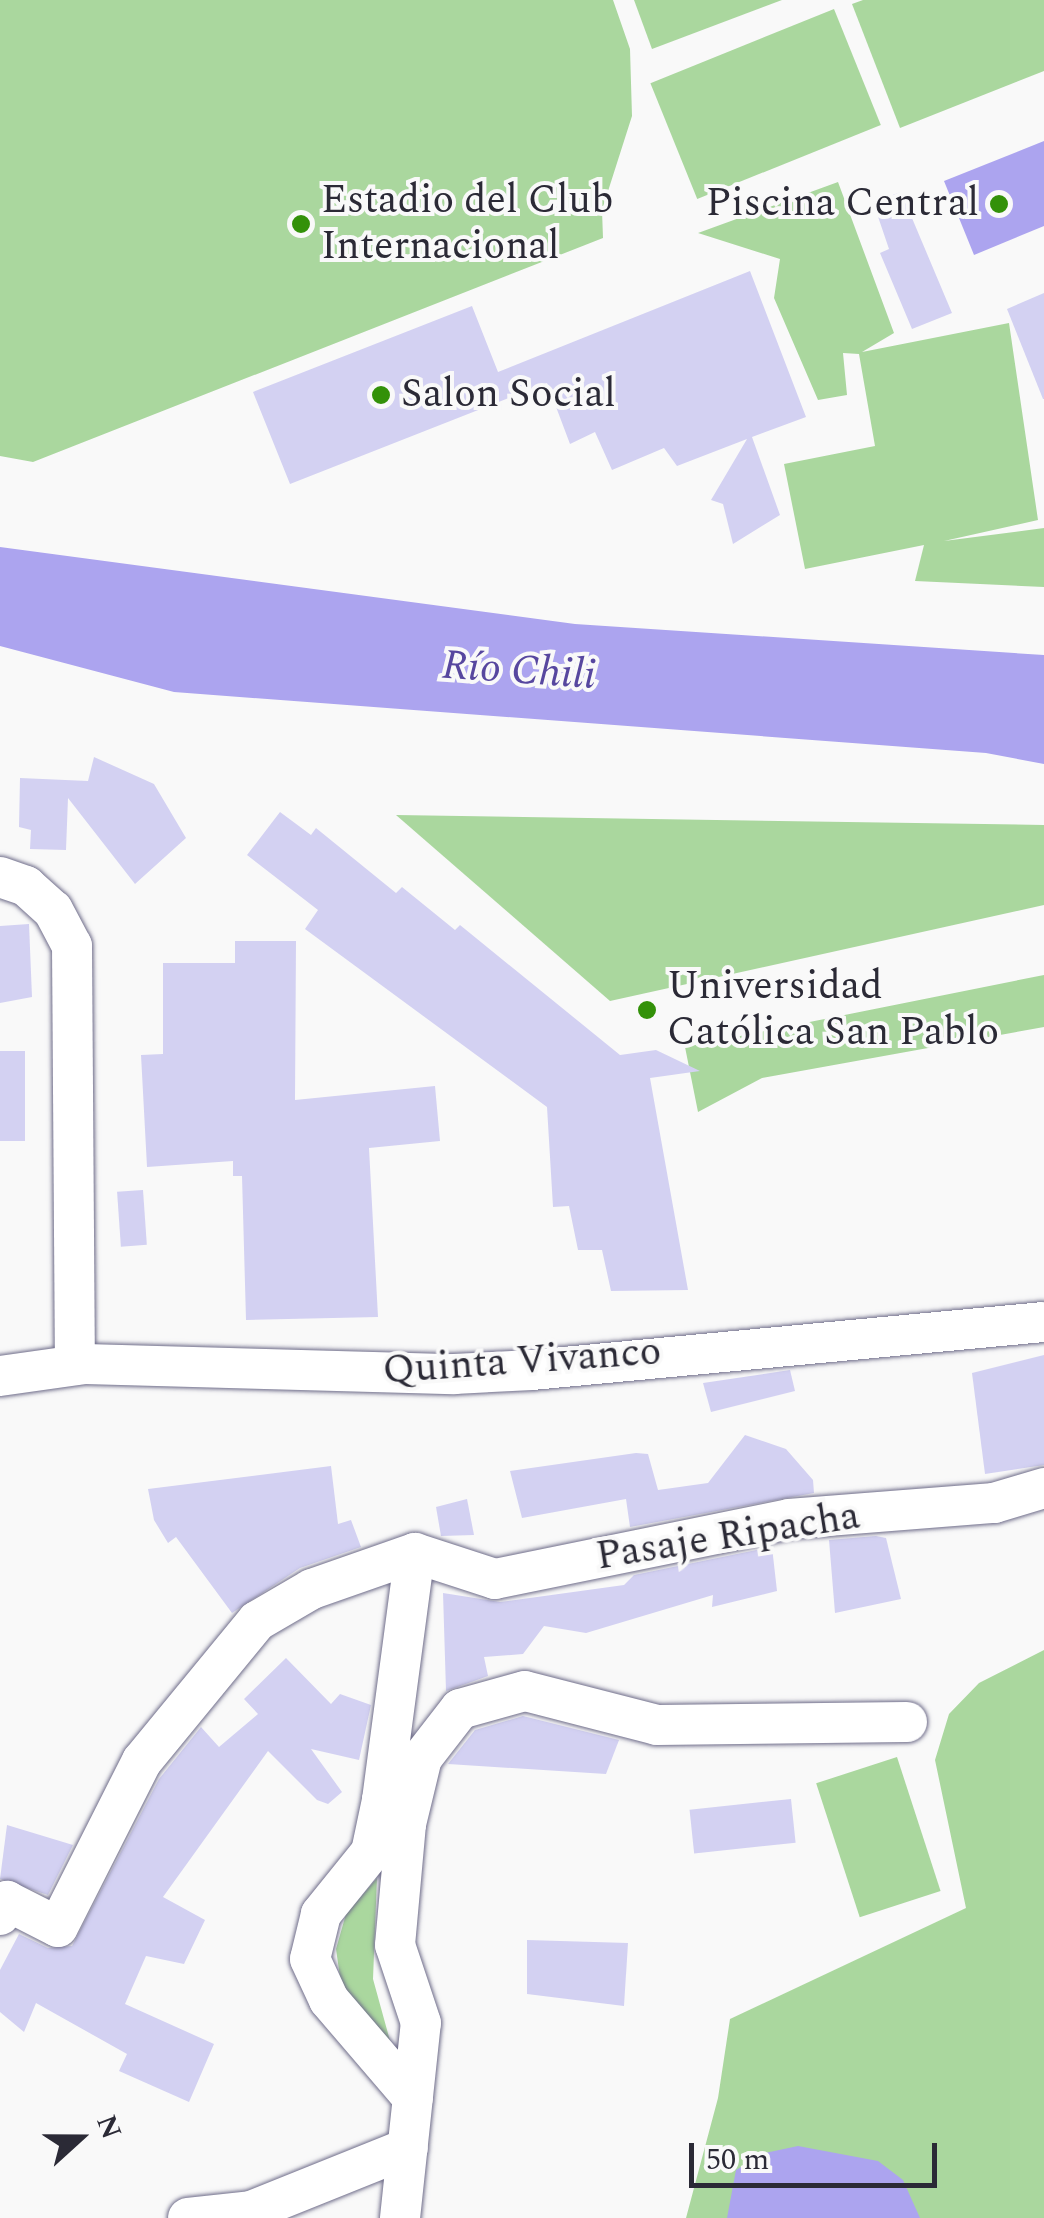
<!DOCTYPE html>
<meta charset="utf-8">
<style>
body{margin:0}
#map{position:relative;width:1044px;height:2218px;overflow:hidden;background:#f9f9f9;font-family:Spectral,serif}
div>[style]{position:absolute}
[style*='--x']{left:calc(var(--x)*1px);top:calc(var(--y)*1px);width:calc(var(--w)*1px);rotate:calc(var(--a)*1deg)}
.green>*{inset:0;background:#aad79e;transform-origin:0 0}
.water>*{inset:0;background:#aca4ef}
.building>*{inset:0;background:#d3d1f2;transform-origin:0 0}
.roads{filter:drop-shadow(0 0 2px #6f6d8a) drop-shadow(0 0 2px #6f6d8a)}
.minor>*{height:40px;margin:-20px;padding:0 20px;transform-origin:20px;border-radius:20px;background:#fff}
.dots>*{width:28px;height:28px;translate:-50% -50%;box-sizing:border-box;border:5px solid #f9f9f9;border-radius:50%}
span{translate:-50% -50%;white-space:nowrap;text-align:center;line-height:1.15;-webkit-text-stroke:8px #f9f9f9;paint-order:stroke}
.poi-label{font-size:40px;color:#2b2a36}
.left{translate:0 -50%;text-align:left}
.right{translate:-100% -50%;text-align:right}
.street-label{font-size:40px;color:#2b2a36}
.water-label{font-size:42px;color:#57479f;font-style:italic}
.north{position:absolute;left:30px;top:2088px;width:100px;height:100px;-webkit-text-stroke:8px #f9f9f9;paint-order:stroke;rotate:69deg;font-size:28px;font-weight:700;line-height:40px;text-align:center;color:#2b2a36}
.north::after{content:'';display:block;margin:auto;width:35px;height:45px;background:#2b2a36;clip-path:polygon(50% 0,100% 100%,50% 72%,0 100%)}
.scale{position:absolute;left:689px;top:2143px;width:248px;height:45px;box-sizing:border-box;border:5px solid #2b2a36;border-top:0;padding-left:12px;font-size:30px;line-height:35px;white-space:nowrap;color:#2b2a36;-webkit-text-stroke:8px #f9f9f9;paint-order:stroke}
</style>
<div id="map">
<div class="green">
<div style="clip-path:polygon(0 0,613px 0,630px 49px,632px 116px,602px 210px,603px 238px,33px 462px,0 456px)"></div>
<div style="clip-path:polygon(634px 0,782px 0,652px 49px)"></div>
<div style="clip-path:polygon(863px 0,1044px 0,1044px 71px,900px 128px,852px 4px)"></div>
<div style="left:834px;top:9px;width:125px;height:198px;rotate:68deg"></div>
<div style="clip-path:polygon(838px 182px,894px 333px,862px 352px,1009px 323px,1038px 520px,944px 541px,1044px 528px,1044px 587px,915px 581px,924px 545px,805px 569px,784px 464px,875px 446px,859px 354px,843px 353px,847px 395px,818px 400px,774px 298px,780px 259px,698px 233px)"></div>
<div style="clip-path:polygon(396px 815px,1044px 825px,1044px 905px,610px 1001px)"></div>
<div style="clip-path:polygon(1044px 975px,1044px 1027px,762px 1078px,698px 1112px,685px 1047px)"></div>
<div style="clip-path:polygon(1044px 1650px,1044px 2218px,686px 2218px,718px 2098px,730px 2019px,966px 1908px,935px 1760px,949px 1714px,979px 1683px)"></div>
<div style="left:897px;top:1757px;width:141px;height:85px;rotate:72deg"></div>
<div style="clip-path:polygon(377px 1878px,373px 1979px,392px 2048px,342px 1991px,336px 1949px,346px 1914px)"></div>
</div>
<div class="water">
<div style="clip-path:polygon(1044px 141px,1044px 226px,974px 255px,944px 181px)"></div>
<div style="clip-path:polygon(0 547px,575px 624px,1044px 655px,1044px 764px,986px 753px,174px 692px,0 646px)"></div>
<div style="clip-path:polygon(798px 2146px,878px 2161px,903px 2180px,920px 2218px,727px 2218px,736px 2170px,765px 2153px)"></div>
</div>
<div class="building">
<div style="clip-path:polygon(901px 192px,952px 313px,912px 329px,880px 253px,889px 249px,873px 202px)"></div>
<div style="clip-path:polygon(750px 271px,806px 417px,752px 437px,780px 515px,733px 544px,723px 504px,711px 500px,747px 439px,677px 466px,664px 448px,612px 470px,595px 432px,570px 444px,547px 383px,290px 484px,253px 392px,472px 306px,498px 372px)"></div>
<div style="clip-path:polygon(1044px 293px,1044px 399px,1043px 399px,1007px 309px)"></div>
<div style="clip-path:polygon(94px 757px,154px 784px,186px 838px,135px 884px,68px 798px,66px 850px,30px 849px,31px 830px,19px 827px,20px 778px,88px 781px)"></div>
<div style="clip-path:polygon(280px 812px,311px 835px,316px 828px,396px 893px,402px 887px,455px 930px,460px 925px,620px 1055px,656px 1050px,700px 1071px,650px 1078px,688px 1290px,611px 1291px,602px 1250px,578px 1250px,569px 1206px,553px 1207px,547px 1107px,305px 929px,318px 910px,247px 855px)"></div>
<div style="clip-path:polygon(29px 924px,32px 997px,0 1003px,0 926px)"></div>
<div style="clip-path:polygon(235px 941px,296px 941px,295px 1100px,435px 1086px,440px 1141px,369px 1148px,378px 1317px,246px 1320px,242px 1176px,233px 1176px,233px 1161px,147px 1167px,141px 1055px,163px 1054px,163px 963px,235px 963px)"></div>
<div style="left:0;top:1051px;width:25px;height:90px"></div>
<div style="left:143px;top:1190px;width:55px;height:26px;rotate:86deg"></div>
<div style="clip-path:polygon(1044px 1355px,1044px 1465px,985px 1474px,972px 1373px)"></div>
<div style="clip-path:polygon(790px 1370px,795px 1391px,711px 1412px,703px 1383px)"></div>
<div style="clip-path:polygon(745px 1435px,786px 1449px,813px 1480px,814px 1493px,630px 1527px,626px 1499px,522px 1518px,510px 1471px,636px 1453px,648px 1454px,658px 1490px,708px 1483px)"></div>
<div style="clip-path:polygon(331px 1466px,338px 1524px,351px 1520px,361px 1547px,300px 1568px,232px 1613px,176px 1537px,168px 1543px,154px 1520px,148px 1489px)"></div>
<div style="clip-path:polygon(467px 1499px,474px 1535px,441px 1536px,436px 1507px)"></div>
<div style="clip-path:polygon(876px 1536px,886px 1538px,901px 1599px,835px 1613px,829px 1540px)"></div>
<div style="clip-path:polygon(772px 1547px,777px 1591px,712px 1607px,713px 1595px,586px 1633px,544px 1626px,523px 1654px,484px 1657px,488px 1676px,446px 1691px,443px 1593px,500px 1602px,624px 1585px,634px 1575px)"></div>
<div style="clip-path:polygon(286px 1658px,331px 1704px,340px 1694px,371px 1705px,359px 1760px,311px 1749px,342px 1792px,328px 1804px,317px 1800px,268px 1751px,163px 1897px,205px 1920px,184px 1964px,146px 1956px,125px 2004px,214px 2044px,189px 2102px,119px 2071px,127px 2054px,36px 2003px,24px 2032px,0 2012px,0 1970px,19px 1934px,48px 1948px,72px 1946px,159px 1779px,201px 1727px,219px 1747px,258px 1714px,244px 1699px)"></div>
<div style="clip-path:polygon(523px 1716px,619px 1740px,606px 1774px,448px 1764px,475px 1730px)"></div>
<div style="left:791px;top:1799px;width:44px;height:102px;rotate:84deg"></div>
<div style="clip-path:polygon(7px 1825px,73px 1845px,48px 1895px,0 1879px)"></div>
<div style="clip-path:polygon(527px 1940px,628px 1943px,624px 2006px,527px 1994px)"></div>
</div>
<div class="roads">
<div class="minor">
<div style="--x:0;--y:877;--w:28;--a:19"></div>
<div style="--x:26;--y:886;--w:36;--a:42"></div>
<div style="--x:53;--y:910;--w:41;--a:62.2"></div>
<div style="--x:72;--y:946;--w:419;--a:89.6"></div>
<div style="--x:0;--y:1376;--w:86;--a:-8"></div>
<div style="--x:85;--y:1364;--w:369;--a:1.6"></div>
<div style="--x:454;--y:1374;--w:78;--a:-2.9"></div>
<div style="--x:532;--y:1370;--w:514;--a:-5.36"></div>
<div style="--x:415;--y:1553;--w:84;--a:18"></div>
<div style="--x:495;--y:1579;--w:300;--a:-11.5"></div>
<div style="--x:789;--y:1519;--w:206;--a:-4.5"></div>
<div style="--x:994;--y:1503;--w:52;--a:-16.7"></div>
<div style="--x:382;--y:1800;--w:53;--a:101.9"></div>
<div style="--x:371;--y:1852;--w:80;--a:128.9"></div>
<div style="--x:321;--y:1914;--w:46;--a:103.7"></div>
<div style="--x:310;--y:1959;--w:45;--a:65.1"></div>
<div style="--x:329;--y:2000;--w:129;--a:49.4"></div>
<div style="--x:406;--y:1824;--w:68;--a:-76.4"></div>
<div style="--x:422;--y:1758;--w:62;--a:-52.2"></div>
<div style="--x:460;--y:1709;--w:67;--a:-15.5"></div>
<div style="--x:525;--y:1691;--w:136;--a:14.4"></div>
<div style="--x:657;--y:1725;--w:250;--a:-0.7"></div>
<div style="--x:0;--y:1915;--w:16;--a:-63"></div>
<div style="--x:7;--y:1901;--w:57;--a:27"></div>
<div style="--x:58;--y:1927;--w:186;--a:-63.2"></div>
<div style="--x:142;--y:1761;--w:181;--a:-50.6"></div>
<div style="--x:257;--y:1621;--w:64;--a:-30.2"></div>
<div style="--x:312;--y:1589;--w:109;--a:-19.3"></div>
<div style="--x:188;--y:2218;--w:63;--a:-6.3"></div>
<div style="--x:251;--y:2211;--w:169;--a:-21.9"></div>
<div style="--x:400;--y:2218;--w:196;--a:-83.9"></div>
<div style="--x:421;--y:2023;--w:82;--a:-108.4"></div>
<div style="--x:395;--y:1945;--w:121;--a:-84.8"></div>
<div style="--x:406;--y:1824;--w:34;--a:-135"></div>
<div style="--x:382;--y:1800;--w:249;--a:-82.4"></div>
</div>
</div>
<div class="dots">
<div style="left:999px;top:204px;background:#339109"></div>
<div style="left:301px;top:224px;background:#339109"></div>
<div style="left:381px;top:395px;background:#339109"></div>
<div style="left:647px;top:1010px;background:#339109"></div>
</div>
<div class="poi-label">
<span class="left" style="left:321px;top:224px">Estadio del Club<br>Internacional</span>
<span class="right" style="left:979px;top:204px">Piscina Central</span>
<span class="left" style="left:401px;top:395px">Salon Social</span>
<span class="left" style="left:667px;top:1010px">Universidad<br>Católica San Pablo</span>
</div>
<div class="street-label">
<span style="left:522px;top:1362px;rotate:-4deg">Quinta Vivanco</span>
<span style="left:728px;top:1537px;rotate:-9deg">Pasaje Ripacha</span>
</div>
<div class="water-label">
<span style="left:519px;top:671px;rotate:4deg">Río Chili</span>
</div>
<div class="north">N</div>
<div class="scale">50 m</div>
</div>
